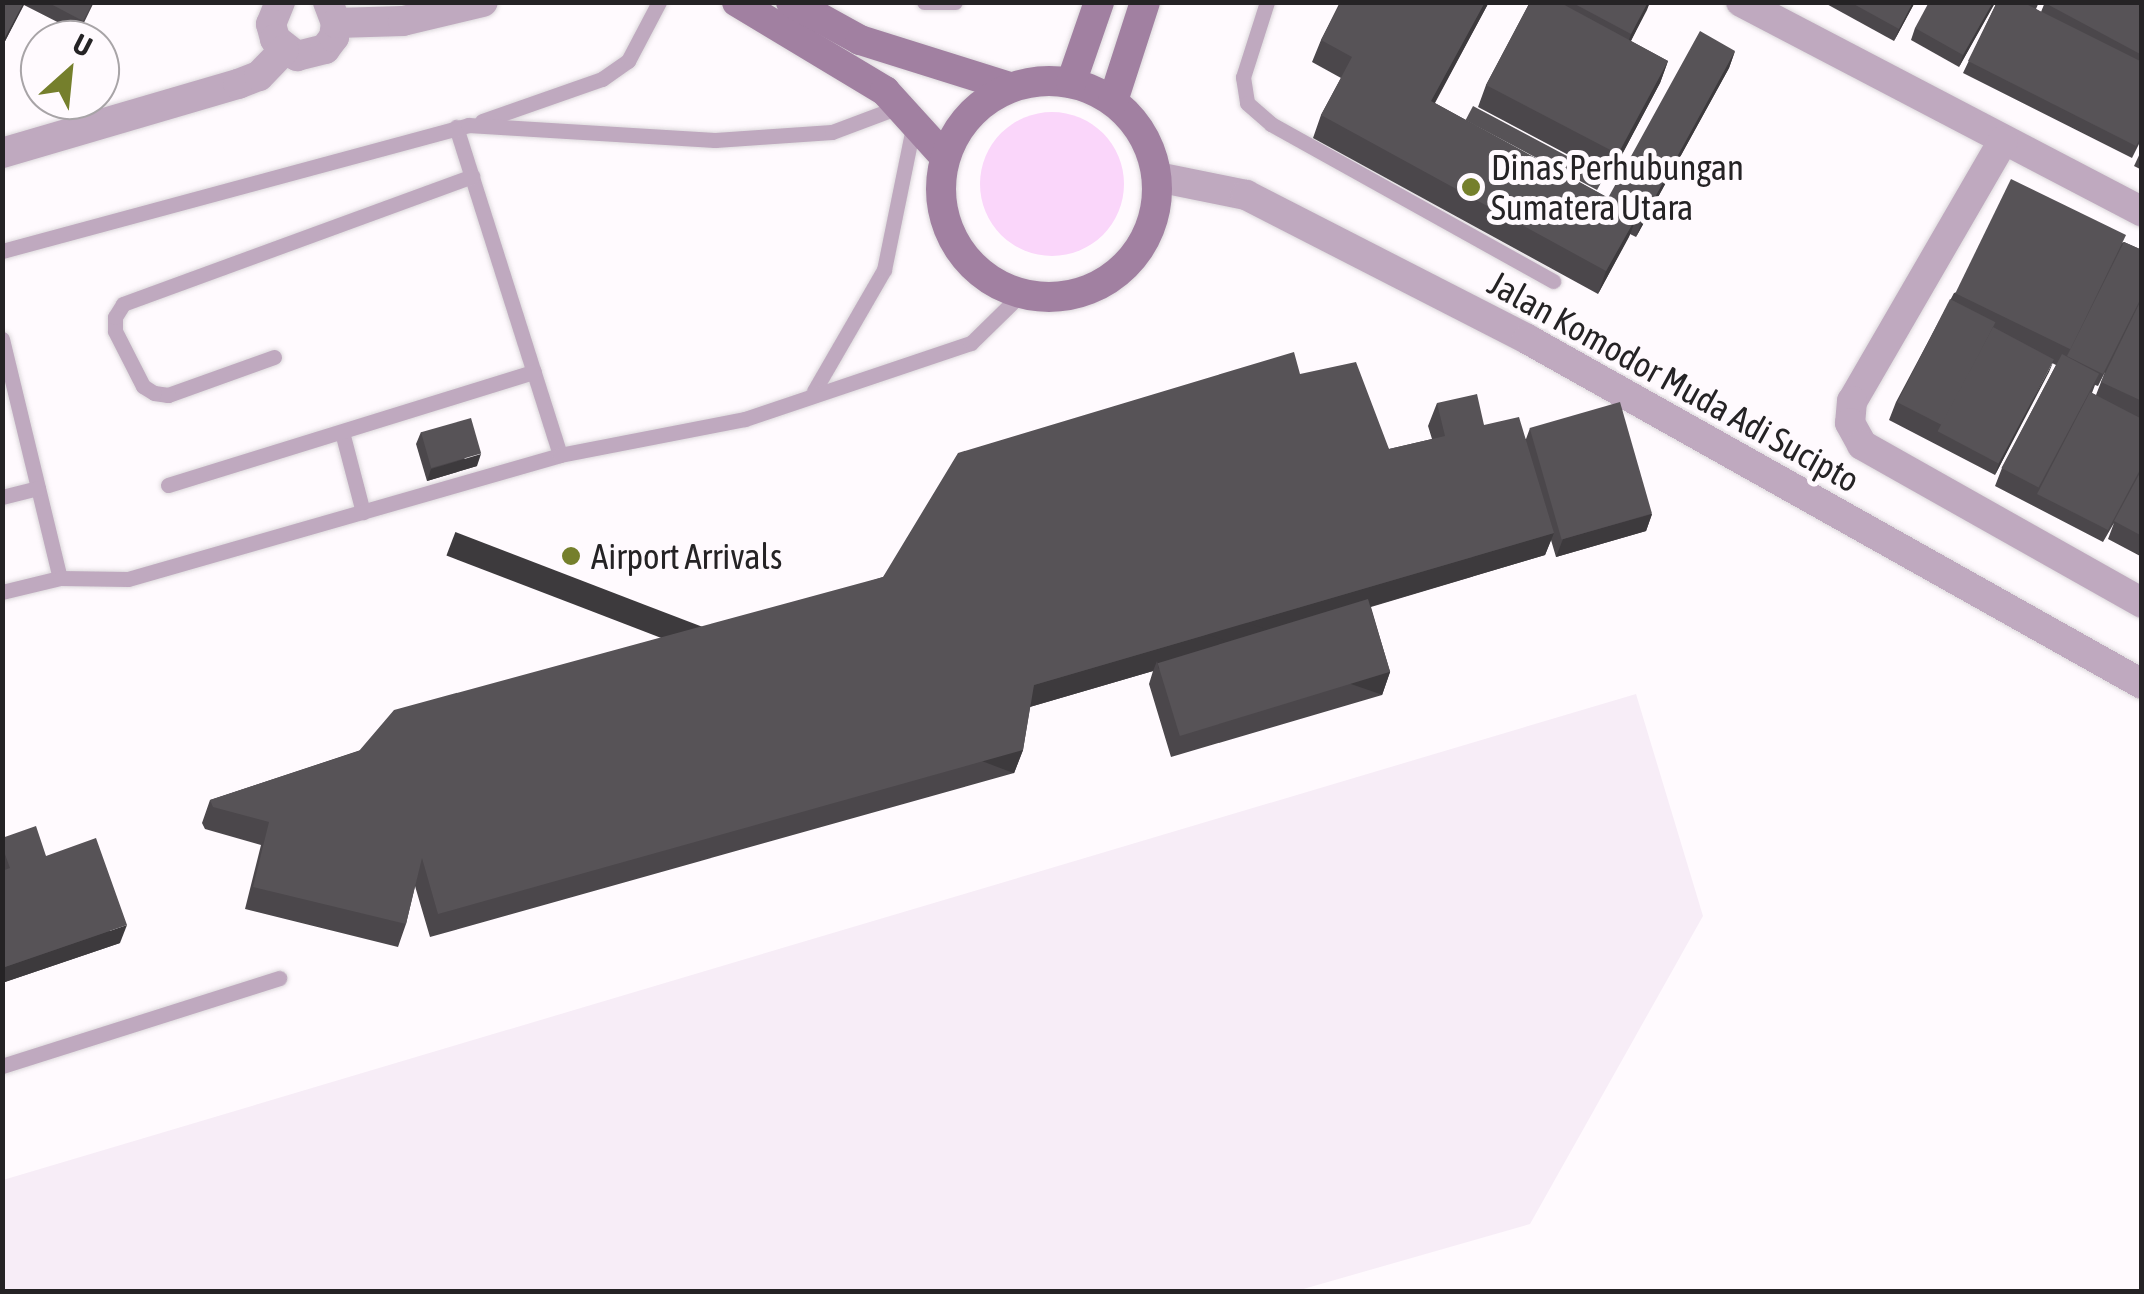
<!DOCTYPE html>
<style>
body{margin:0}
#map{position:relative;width:2144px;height:1294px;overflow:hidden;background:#fffafe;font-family:"Asap Condensed",sans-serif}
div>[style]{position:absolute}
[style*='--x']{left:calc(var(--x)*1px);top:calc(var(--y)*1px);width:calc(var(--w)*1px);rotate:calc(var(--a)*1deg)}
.built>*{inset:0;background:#f7edf7}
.green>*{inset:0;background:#fad6fa}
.round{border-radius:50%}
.roads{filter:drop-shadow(0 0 2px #dcd8db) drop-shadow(0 0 2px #dcd8db)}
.service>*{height:15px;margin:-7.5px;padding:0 7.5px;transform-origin:7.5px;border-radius:7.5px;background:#bfa9bf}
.minor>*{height:30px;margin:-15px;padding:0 15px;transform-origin:15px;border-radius:15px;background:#bfa9bf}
.secondary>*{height:30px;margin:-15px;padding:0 15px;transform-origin:15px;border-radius:15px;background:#a180a1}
.secondary>.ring{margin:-15px;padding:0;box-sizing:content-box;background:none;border:30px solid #a180a1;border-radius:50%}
.wall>*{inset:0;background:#4b474b}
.shaded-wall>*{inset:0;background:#3d3a3d;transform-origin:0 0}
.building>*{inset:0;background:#575357;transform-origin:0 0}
.dots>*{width:28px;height:28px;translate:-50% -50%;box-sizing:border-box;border:5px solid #fffafe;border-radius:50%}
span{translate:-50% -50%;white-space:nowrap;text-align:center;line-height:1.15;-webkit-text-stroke:10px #fffafe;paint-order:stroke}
.poi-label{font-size:35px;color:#252325}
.left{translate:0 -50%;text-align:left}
.street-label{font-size:35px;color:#252325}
.frame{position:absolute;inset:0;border:5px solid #252325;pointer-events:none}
.north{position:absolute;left:20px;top:20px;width:100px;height:100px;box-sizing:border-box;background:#fffafe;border:2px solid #a8a4a7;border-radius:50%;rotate:27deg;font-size:28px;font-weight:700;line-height:40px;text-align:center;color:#252325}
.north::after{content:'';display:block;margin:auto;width:35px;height:45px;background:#757f2c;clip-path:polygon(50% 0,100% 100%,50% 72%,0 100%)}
</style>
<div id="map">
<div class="built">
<div style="clip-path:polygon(1636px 694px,1703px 916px,1530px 1224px,1293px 1292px,3px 1291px,3px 1180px)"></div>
</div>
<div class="green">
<div class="round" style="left:980px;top:112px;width:144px;height:144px"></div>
</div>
<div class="roads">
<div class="service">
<div style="--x:924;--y:2;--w:31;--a:0"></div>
<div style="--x:1267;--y:2;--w:79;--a:107.7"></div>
<div style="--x:1243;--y:77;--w:26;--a:81"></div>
<div style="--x:1247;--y:103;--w:32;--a:41"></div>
<div style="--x:1271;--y:124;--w:323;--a:29.1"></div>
<div style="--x:482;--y:121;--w:127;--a:-19.3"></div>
<div style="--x:602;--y:79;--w:32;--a:-35"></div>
<div style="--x:628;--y:61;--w:67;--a:-62.3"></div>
<div style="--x:456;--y:127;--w:344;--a:72.4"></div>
<div style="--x:2;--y:251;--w:483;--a:-15.1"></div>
<div style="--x:468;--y:125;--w:247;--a:3.5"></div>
<div style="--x:715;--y:140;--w:117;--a:-3.9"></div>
<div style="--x:832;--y:132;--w:74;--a:-20.6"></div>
<div style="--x:2;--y:339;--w:246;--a:76.4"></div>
<div style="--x:274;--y:357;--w:113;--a:160.3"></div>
<div style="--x:168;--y:395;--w:14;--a:-172"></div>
<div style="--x:154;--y:393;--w:13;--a:-148"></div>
<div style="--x:143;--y:386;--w:62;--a:-117"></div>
<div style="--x:115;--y:331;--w:14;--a:-90"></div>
<div style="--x:115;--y:317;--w:15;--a:-58"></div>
<div style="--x:123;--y:304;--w:372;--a:-20.1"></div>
<div style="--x:814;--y:391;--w:140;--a:-60"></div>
<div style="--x:884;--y:270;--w:151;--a:-78.5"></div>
<div style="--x:342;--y:432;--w:83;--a:75.3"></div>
<div style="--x:168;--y:485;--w:383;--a:-17.2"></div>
<div style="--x:2;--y:497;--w:37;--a:-14"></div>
<div style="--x:2;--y:592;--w:60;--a:-13.6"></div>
<div style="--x:60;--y:578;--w:68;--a:0.8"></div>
<div style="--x:128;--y:579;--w:449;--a:-16"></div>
<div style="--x:560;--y:455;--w:188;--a:-11"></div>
<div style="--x:745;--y:419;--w:238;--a:-18.6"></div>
<div style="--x:971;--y:343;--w:67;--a:-44.4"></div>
<div style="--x:2;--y:1066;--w:291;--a:-17.6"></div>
</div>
<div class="minor">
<div style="--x:280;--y:2;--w:24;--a:112"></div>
<div style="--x:271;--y:24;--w:16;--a:75"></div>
<div style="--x:275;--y:39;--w:28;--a:38"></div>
<div style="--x:297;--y:56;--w:29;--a:-14"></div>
<div style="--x:325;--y:49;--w:15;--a:-53"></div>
<div style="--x:334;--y:37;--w:14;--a:-82"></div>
<div style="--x:336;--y:23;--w:22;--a:-111"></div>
<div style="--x:1741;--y:2;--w:453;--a:27.6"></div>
<div style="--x:336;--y:23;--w:67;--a:-1.7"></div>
<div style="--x:403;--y:21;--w:82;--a:-13.4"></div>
<div style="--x:2003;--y:141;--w:301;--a:120.1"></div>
<div style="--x:1852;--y:401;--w:22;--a:95"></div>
<div style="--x:1850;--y:423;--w:25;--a:61"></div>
<div style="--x:1862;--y:445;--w:322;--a:29.4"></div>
<div style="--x:2;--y:153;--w:246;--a:-16.3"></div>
<div style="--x:238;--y:84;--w:22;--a:-21"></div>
<div style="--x:259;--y:76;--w:36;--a:-46"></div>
<div style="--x:1157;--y:177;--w:91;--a:11.4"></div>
<div style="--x:1246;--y:195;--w:316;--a:27.1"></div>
<div style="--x:1527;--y:339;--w:705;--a:29.29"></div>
</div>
<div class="secondary">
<div style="--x:737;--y:2;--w:173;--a:31"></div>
<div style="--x:885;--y:91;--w:88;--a:47.8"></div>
<div style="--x:791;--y:2;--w:79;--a:28.8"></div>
<div style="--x:860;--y:40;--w:157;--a:17.4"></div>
<div class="ring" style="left:941px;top:81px;width:186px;height:186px"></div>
<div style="--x:1071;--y:83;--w:86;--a:-70.9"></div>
<div style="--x:1113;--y:101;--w:104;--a:-72.1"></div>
</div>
</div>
<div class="wall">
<div style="clip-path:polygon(2px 2px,94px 2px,79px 33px,24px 5px,2px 47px)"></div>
<div style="clip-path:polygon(1340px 2px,1489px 2px,1435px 103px,1608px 198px,1735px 51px,1729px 68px,1636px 237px,1630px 234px,1598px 294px,1313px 138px,1321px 115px,1341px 78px,1312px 62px,1321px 40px)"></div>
<div style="clip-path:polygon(1530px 2px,1650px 2px,1631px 41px,1668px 61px,1660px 83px,1610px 177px,1478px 107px,1486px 85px)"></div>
<div style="clip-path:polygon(1823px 2px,1915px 2px,1894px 41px)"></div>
<div style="clip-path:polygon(1995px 2px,1959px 67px,1911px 40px,1915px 28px)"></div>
<div style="clip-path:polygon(1997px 2px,2039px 2px,2036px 9px,2041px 12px,2045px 2px,2142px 2px,2142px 138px,2132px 158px,1963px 73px)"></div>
<div style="clip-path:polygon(2142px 149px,2142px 170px,2134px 166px)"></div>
<div style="clip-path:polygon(evenodd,2124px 242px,2142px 250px,2142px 557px,2108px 539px,2114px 523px,2103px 542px,1995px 486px,2002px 468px,2056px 365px,2052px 363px,1995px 475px,1889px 420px,1896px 402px,1954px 293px,2124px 242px,2105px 372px,2101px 382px,2096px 395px,2092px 393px,2095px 385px,2098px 386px,2105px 372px)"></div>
<div style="clip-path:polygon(1300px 374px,1389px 449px,1432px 439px,1428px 426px,1437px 403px,1484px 425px,1526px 439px,1530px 428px,1652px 514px,1646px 531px,1556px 557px,1551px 540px,1545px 555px,1371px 607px,1390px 672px,1382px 695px,1171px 757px,1149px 684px,1153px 671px,1030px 707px,1023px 750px,1014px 773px,430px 937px,415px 886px,406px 924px,398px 947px,245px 909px,261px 845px,205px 829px,202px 823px,210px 800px,883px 577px)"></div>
<div style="clip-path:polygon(421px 432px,477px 466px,427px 481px,416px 444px)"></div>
<div style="clip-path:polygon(2px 838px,46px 856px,120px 943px,2px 983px)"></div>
</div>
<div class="shaded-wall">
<div style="clip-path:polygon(24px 2px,25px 2px,2px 47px,2px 43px)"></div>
<div style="clip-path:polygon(1485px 2px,1489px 2px,1423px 124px,1431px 101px)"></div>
<div style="clip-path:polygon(1648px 2px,1650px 2px,1647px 10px,1625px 52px,1631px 34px)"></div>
<div style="clip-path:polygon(1913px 2px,1915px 2px,1894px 41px,1899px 29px)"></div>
<div style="clip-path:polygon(1993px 2px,1995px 3px,1959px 67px,1963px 55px)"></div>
<div style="clip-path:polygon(1735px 51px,1729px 68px,1636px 237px,1643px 219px)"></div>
<div style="clip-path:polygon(1668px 61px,1660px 83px,1610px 177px,1618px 154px)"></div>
<div style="clip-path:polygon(1638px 214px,1629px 237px,1598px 294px,1606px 271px)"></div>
<div style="clip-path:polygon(2054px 360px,2049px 372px,1995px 475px,1999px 463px)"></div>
<div style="clip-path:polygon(481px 454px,477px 466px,427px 481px,431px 469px)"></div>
<div style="clip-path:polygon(1652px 514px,1646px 531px,1556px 557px,1563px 539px)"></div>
<div style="clip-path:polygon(1554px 533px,1545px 555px,1159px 669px,1157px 661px,1153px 671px,1026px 708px,1034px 685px)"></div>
<div style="left:1390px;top:672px;width:24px;height:220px;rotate:109deg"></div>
<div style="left:1023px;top:750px;width:25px;height:608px;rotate:111deg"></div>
<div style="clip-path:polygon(127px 925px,120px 943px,2px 983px,2px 968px)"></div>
</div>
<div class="building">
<div style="clip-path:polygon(2px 2px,24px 2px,2px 43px)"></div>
<div style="clip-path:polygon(47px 2px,93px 2px,83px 21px)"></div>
<div style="clip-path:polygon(1341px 2px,1485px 2px,1431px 101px,1638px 214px,1606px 271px,1321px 115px,1352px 57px,1321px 40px)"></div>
<div style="clip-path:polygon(1530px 2px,1559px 2px,1668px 61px,1618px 154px,1486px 85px)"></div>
<div style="clip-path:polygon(1571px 2px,1648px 2px,1631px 34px)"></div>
<div style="clip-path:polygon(1850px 2px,1913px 2px,1899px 29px)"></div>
<div style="clip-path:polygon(1929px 2px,1993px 2px,1963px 55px,1915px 28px)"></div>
<div style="clip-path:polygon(1997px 2px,2022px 2px,2142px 62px,2142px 135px,2136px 146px,1968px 61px)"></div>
<div style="clip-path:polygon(2142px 2px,2142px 55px,2045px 3px,2045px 2px)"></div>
<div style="clip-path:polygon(1700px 31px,1735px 51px,1643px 219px,1637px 216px,1638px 214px,1608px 198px)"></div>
<div style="left:1473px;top:106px;width:149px;height:16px;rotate:28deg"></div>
<div style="left:2011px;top:179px;width:128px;height:127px;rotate:26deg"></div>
<div style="clip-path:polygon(2124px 242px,2142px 250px,2142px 296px,2103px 374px,2067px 356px)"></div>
<div style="clip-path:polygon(2142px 298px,2142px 401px,2101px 382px)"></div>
<div style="left:1950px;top:299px;width:51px;height:116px;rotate:27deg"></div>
<div style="left:1993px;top:327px;width:69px;height:118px;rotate:28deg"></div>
<div style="clip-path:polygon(1294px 352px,1300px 374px,1356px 362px,1389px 449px,1445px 436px,1437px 403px,1477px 394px,1484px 425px,1519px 417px,1554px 533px,1034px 685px,1023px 750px,438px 914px,422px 858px,406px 924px,253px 887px,269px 822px,213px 807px,210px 800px,359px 751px,394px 710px,883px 577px,958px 453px)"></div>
<div style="left:2062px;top:354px;width:42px;height:129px;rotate:28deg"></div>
<div style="clip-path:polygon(2090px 392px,2142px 419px,2142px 466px,2108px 530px,2037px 494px)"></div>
<div style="left:1620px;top:402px;width:116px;height:94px;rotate:74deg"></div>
<div style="left:471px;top:418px;width:37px;height:52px;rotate:74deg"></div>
<div style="clip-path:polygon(2142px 469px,2142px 536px,2114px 521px)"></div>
<div style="left:1368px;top:599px;width:76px;height:220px;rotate:73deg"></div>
<div style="clip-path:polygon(36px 826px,46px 856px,96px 838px,127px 925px,2px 968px,2px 871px,10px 868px,2px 846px,2px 838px)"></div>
</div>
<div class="dots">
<div style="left:1471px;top:187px;background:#757f2c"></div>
<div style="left:571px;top:556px;background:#757f2c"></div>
</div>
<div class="poi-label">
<span class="left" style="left:1491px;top:187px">Dinas Perhubungan<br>Sumatera Utara</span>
<span class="left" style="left:591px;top:556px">Airport Arrivals</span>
</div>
<div class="street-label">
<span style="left:1674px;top:381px;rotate:29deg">Jalan Komodor Muda Adi Sucipto</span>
</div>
<div class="frame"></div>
<div class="north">U</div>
</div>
